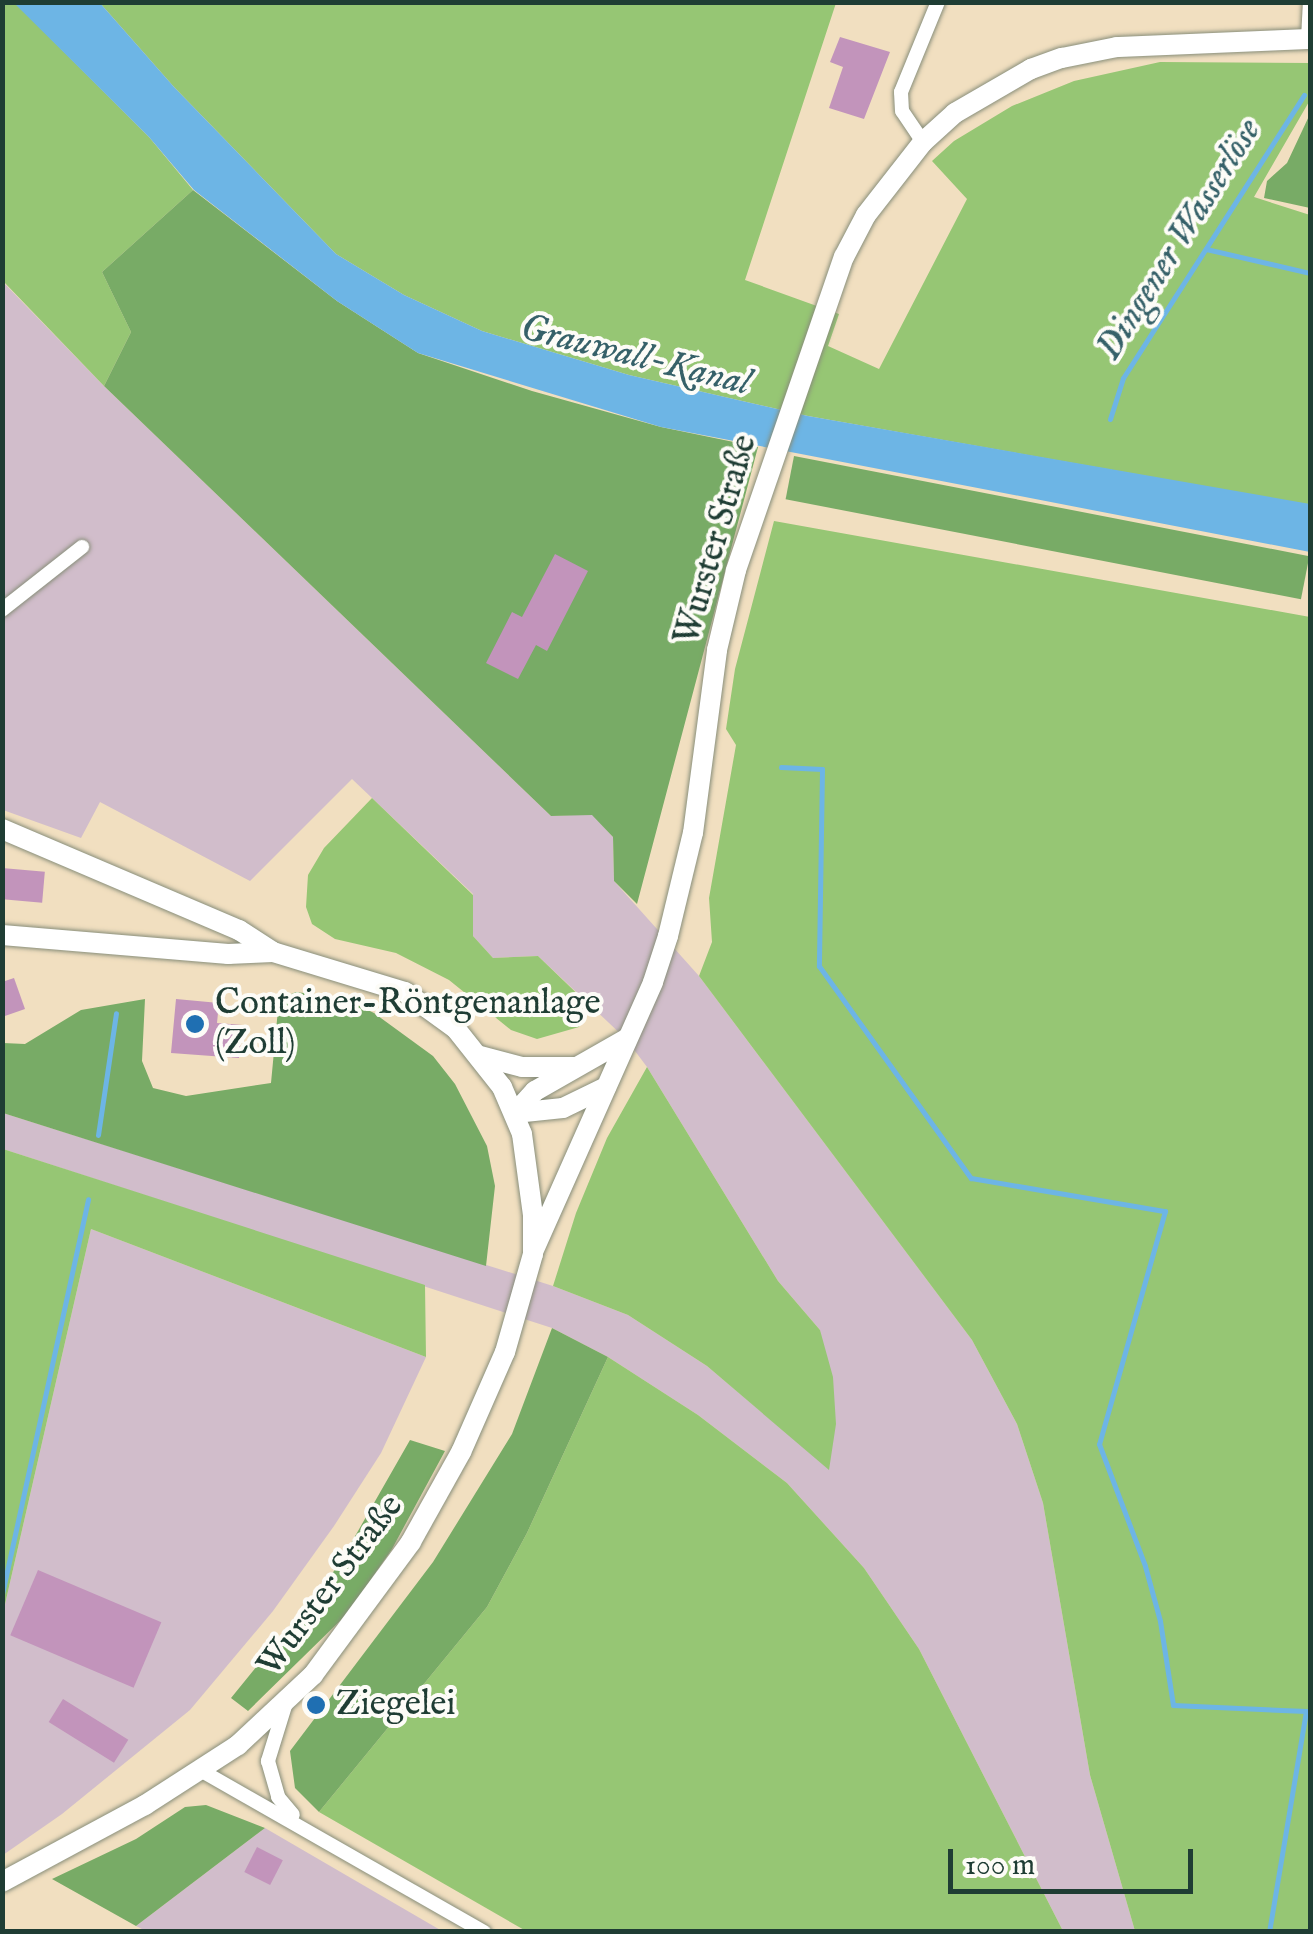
<!DOCTYPE html>
<meta charset="utf-8">
<style>
body{margin:0}
#map{position:relative;width:1313px;height:1934px;overflow:hidden;background:#f1dfc0;font-family:"IM FELL English",serif}
div>[style]{position:absolute}
[style*='--x']{left:calc(var(--x)*1px);top:calc(var(--y)*1px);width:calc(var(--w)*1px);rotate:calc(var(--a)*1deg)}
.industrial>*{inset:0;background:#d1bdcb}
.green>*{inset:0;background:#96c674}
.forest>*{inset:0;background:#78ab66;transform-origin:0 0}
.water>*{inset:0;background:#6db5e5}
.stream>*{height:5px;margin:-2.5px;padding:0 2.5px;transform-origin:2.5px;border-radius:2.5px;background:#6db5e5}
.building>*{inset:0;background:#c294bb;transform-origin:0 0}
.roads{filter:drop-shadow(0 0 2px #888e7a) drop-shadow(0 0 2px #888e7a)}
.minor>*{height:14px;margin:-7px;padding:0 7px;transform-origin:7px;border-radius:7px;background:#fff}
.secondary>*{height:20px;margin:-10px;padding:0 10px;transform-origin:10px;border-radius:10px;background:#fff}
.primary>*{height:20px;margin:-10px;padding:0 10px;transform-origin:10px;border-radius:10px;background:#fff}
.dots>*{width:28px;height:28px;translate:-50% -50%;box-sizing:border-box;border:5px solid #fdfcf7;border-radius:50%}
span{translate:-50% -50%;white-space:nowrap;text-align:center;line-height:1.15;-webkit-text-stroke:8px #fdfcf7;paint-order:stroke}
.street-label{font-size:35px;color:#1f3d34}
.poi-label{font-size:35px;color:#1f3d34}
.left{translate:0 -50%;text-align:left}
.water-label{font-size:38px;color:#366169;font-style:italic}
.frame{position:absolute;inset:0;border:5px solid #1f3d34;pointer-events:none}
.scale{position:absolute;left:948px;top:1849px;width:245px;height:45px;box-sizing:border-box;border:5px solid #1f3d34;border-top:0;padding-left:12px;font-size:30px;line-height:35px;white-space:nowrap;color:#1f3d34;-webkit-text-stroke:8px #fdfcf7;paint-order:stroke}
</style>
<div id="map">
<div class="industrial">
<div style="clip-path:polygon(2px 281px,104px 386px,551px 816px,592px 814px,613px 837px,614px 881px,699px 976px,972px 1340px,1017px 1424px,1043px 1503px,1090px 1775px,1135px 1931px,1063px 1931px,919px 1649px,864px 1568px,787px 1483px,698px 1415px,608px 1357px,552px 1328px,3px 1149px,3px 1113px,553px 1286px,628px 1315px,707px 1366px,829px 1469px,820px 1330px,778px 1281px,647px 1067px,626px 1039px,538px 956px,493px 958px,473px 936px,473px 894px,352px 779px,250px 881px,100px 802px,81px 838px,3px 810px)"></div>
<div style="clip-path:polygon(91px 1229px,426px 1357px,381px 1453px,334px 1526px,273px 1611px,190px 1710px,62px 1814px,3px 1855px,3px 1613px)"></div>
<div style="clip-path:polygon(265px 1828px,442px 1931px,148px 1932px,136px 1926px)"></div>
</div>
<div class="green">
<div style="clip-path:polygon(14px 2px,149px 137px,193px 190px,102px 272px,131px 332px,104px 386px,3px 281px,2px 3px)"></div>
<div style="clip-path:polygon(100px 3px,836px 3px,745px 280px,839px 314px,828px 346px,879px 369px,967px 199px,932px 161px,954px 141px,1012px 106px,1074px 81px,1160px 62px,1310px 63px,1310px 100px,1254px 197px,1310px 215px,1310px 505px,808px 416px,629px 375px,482px 331px,404px 295px,336px 254px,174px 87px)"></div>
<div style="clip-path:polygon(774px 521px,1310px 617px,1310px 1931px,1135px 1931px,1090px 1775px,1043px 1503px,1017px 1424px,972px 1340px,699px 976px,712px 942px,709px 898px,736px 745px,726px 729px,735px 669px)"></div>
<div style="clip-path:polygon(372px 798px,473px 895px,473px 936px,493px 958px,538px 956px,589px 1005px,579px 1027px,537px 1039px,511px 1030px,449px 980px,396px 953px,335px 939px,312px 924px,306px 907px,308px 875px,324px 848px)"></div>
<div style="clip-path:polygon(647px 1067px,778px 1281px,820px 1330px,833px 1377px,836px 1424px,829px 1470px,707px 1366px,628px 1315px,553px 1286px,576px 1213px,607px 1138px)"></div>
<div style="clip-path:polygon(3px 1149px,425px 1285px,426px 1357px,91px 1229px,3px 1613px)"></div>
<div style="clip-path:polygon(608px 1357px,698px 1415px,787px 1483px,864px 1568px,919px 1649px,1063px 1931px,526px 1931px,319px 1812px,487px 1607px,527px 1533px)"></div>
</div>
<div class="forest">
<div style="clip-path:polygon(1310px 114px,1310px 208px,1264px 198px,1267px 181px,1287px 163px)"></div>
<div style="clip-path:polygon(193px 190px,337px 301px,418px 353px,532px 391px,661px 427px,758px 447px,637px 904px,614px 881px,613px 837px,592px 815px,551px 816px,104px 386px,131px 332px,102px 272px)"></div>
<div style="left:794px;top:456px;width:525px;height:44px;rotate:11deg"></div>
<div style="clip-path:polygon(296px 992px,343px 998px,374px 1013px,433px 1056px,455px 1084px,487px 1146px,495px 1186px,486px 1266px,3px 1113px,3px 1043px,25px 1044px,81px 1010px,145px 999px,142px 1061px,153px 1088px,186px 1096px,271px 1083px,279px 999px)"></div>
<div style="clip-path:polygon(552px 1328px,608px 1357px,527px 1533px,487px 1607px,319px 1812px,295px 1788px,290px 1751px,433px 1562px,512px 1434px)"></div>
<div style="clip-path:polygon(410px 1440px,445px 1451px,392px 1549px,347px 1614px,248px 1711px,231px 1698px,338px 1566px)"></div>
<div style="clip-path:polygon(206px 1805px,265px 1828px,136px 1926px,52px 1879px,136px 1839px,185px 1807px)"></div>
</div>
<div class="water">
<div style="clip-path:polygon(14px 3px,100px 3px,174px 87px,336px 254px,404px 295px,482px 331px,629px 375px,808px 416px,1310px 504px,1310px 552px,661px 427px,418px 353px,337px 301px,194px 190px,149px 137px)"></div>
</div>
<div class="stream">
<div style="--x:1206;--y:249;--w:107;--a:13"></div>
<div style="--x:1110;--y:419;--w:43;--a:-72.4"></div>
<div style="--x:1123;--y:378;--w:336;--a:-57.4"></div>
<div style="--x:781;--y:767;--w:41;--a:2.8"></div>
<div style="--x:822;--y:769;--w:197;--a:90.9"></div>
<div style="--x:819;--y:966;--w:261;--a:54.4"></div>
<div style="--x:971;--y:1178;--w:197;--a:9.7"></div>
<div style="--x:1165;--y:1211;--w:242;--a:105.8"></div>
<div style="--x:1099;--y:1444;--w:130;--a:69.3"></div>
<div style="--x:1145;--y:1566;--w:57;--a:74.7"></div>
<div style="--x:1160;--y:1621;--w:85;--a:81.2"></div>
<div style="--x:1173;--y:1705;--w:133;--a:2.6"></div>
<div style="--x:1306;--y:1711;--w:224;--a:99.5"></div>
<div style="--x:98;--y:1135;--w:123;--a:-81.6"></div>
<div style="--x:2;--y:1594;--w:404;--a:-77.7"></div>
</div>
<div class="building">
<div style="clip-path:polygon(840px 37px,890px 52px,864px 119px,829px 108px,843px 67px,830px 62px)"></div>
<div style="clip-path:polygon(555px 554px,588px 571px,547px 651px,536px 645px,518px 679px,486px 663px,512px 612px,522px 617px)"></div>
<div style="left:2px;top:868px;width:43px;height:31px;rotate:5deg"></div>
<div style="clip-path:polygon(14px 978px,25px 1009px,2px 1017px,2px 982px)"></div>
<div style="clip-path:polygon(176px 999px,219px 1003px,217px 1023px,242px 1025px,239px 1058px,171px 1053px)"></div>
<div style="left:38px;top:1570px;width:134px;height:71px;rotate:23deg"></div>
<div style="left:63px;top:1699px;width:77px;height:27px;rotate:32deg"></div>
<div style="left:257px;top:1847px;width:29px;height:28px;rotate:27deg"></div>
</div>
<div class="roads">
<div class="minor">
<div style="--x:1308;--y:39;--w:35;--a:-87"></div>
<div style="--x:923;--y:142;--w:37;--a:-124"></div>
<div style="--x:902;--y:111;--w:19;--a:-93"></div>
<div style="--x:901;--y:92;--w:97;--a:-67.7"></div>
<div style="--x:2;--y:610;--w:102;--a:-38.2"></div>
<div style="--x:285;--y:1706;--w:58;--a:107.2"></div>
<div style="--x:268;--y:1761;--w:37;--a:74"></div>
<div style="--x:278;--y:1797;--w:23;--a:50"></div>
<div style="--x:200;--y:1770;--w:327;--a:29.7"></div>
</div>
<div class="secondary">
<div style="--x:480;--y:1056;--w:43;--a:14.7"></div>
<div style="--x:522;--y:1067;--w:52;--a:0"></div>
<div style="--x:515;--y:1113;--w:30;--a:-48"></div>
<div style="--x:535;--y:1091;--w:105;--a:-29.7"></div>
<div style="--x:515;--y:1113;--w:48;--a:-5.9"></div>
<div style="--x:563;--y:1108;--w:48;--a:-26"></div>
<div style="--x:533;--y:1252;--w:295;--a:-66"></div>
<div style="--x:653;--y:982;--w:48;--a:-71.9"></div>
<div style="--x:668;--y:936;--w:106;--a:-76.4"></div>
<div style="--x:693;--y:833;--w:185;--a:-82.5"></div>
<div style="--x:717;--y:650;--w:82;--a:-76.6"></div>
<div style="--x:736;--y:570;--w:331;--a:-71"></div>
<div style="--x:844;--y:257;--w:47;--a:-62.4"></div>
<div style="--x:866;--y:215;--w:93;--a:-52"></div>
<div style="--x:923;--y:142;--w:43;--a:-42.2"></div>
<div style="--x:955;--y:113;--w:88;--a:-30.1"></div>
<div style="--x:1031;--y:69;--w:33;--a:-20"></div>
<div style="--x:1062;--y:58;--w:56;--a:-11.3"></div>
<div style="--x:1117;--y:47;--w:193;--a:-2.4"></div>
</div>
<div class="primary">
<div style="--x:2;--y:829;--w:258;--a:23.1"></div>
<div style="--x:239;--y:930;--w:40;--a:32.9"></div>
<div style="--x:2;--y:935;--w:227;--a:4.8"></div>
<div style="--x:228;--y:954;--w:45;--a:-2.5"></div>
<div style="--x:273;--y:952;--w:138;--a:16.9"></div>
<div style="--x:405;--y:992;--w:63;--a:36"></div>
<div style="--x:456;--y:1029;--w:74;--a:51.6"></div>
<div style="--x:502;--y:1087;--w:51;--a:66.9"></div>
<div style="--x:522;--y:1134;--w:82;--a:82.3"></div>
<div style="--x:533;--y:1215;--w:39;--a:90"></div>
<div style="--x:533;--y:1254;--w:102;--a:105.9"></div>
<div style="--x:505;--y:1352;--w:109;--a:113.7"></div>
<div style="--x:461;--y:1452;--w:103;--a:119.1"></div>
<div style="--x:411;--y:1542;--w:165;--a:126.4"></div>
<div style="--x:313;--y:1675;--w:103;--a:137"></div>
<div style="--x:238;--y:1745;--w:111;--a:147.2"></div>
<div style="--x:145;--y:1805;--w:162;--a:151.7"></div>
</div>
</div>
<div class="dots">
<div style="left:195px;top:1024px;background:#1f6fb2"></div>
<div style="left:316px;top:1705px;background:#1f6fb2"></div>
</div>
<div class="street-label">
<span style="left:717px;top:540px;rotate:-74deg">Wurster Straße</span>
<span style="left:331px;top:1586px;rotate:-53deg">Wurster Straße</span>
</div>
<div class="poi-label">
<span class="left" style="left:215px;top:1024px">Container-Röntgenanlage<br>(Zoll)</span>
<span class="left" style="left:336px;top:1705px">Ziegelei</span>
</div>
<div class="water-label">
<span style="left:1180px;top:240px;rotate:-58deg">Dingener Wasserlöse</span>
<span style="left:635px;top:357px;rotate:14deg">Grauwall-Kanal</span>
</div>
<div class="frame"></div>
<div class="scale">100 m</div>
</div>
